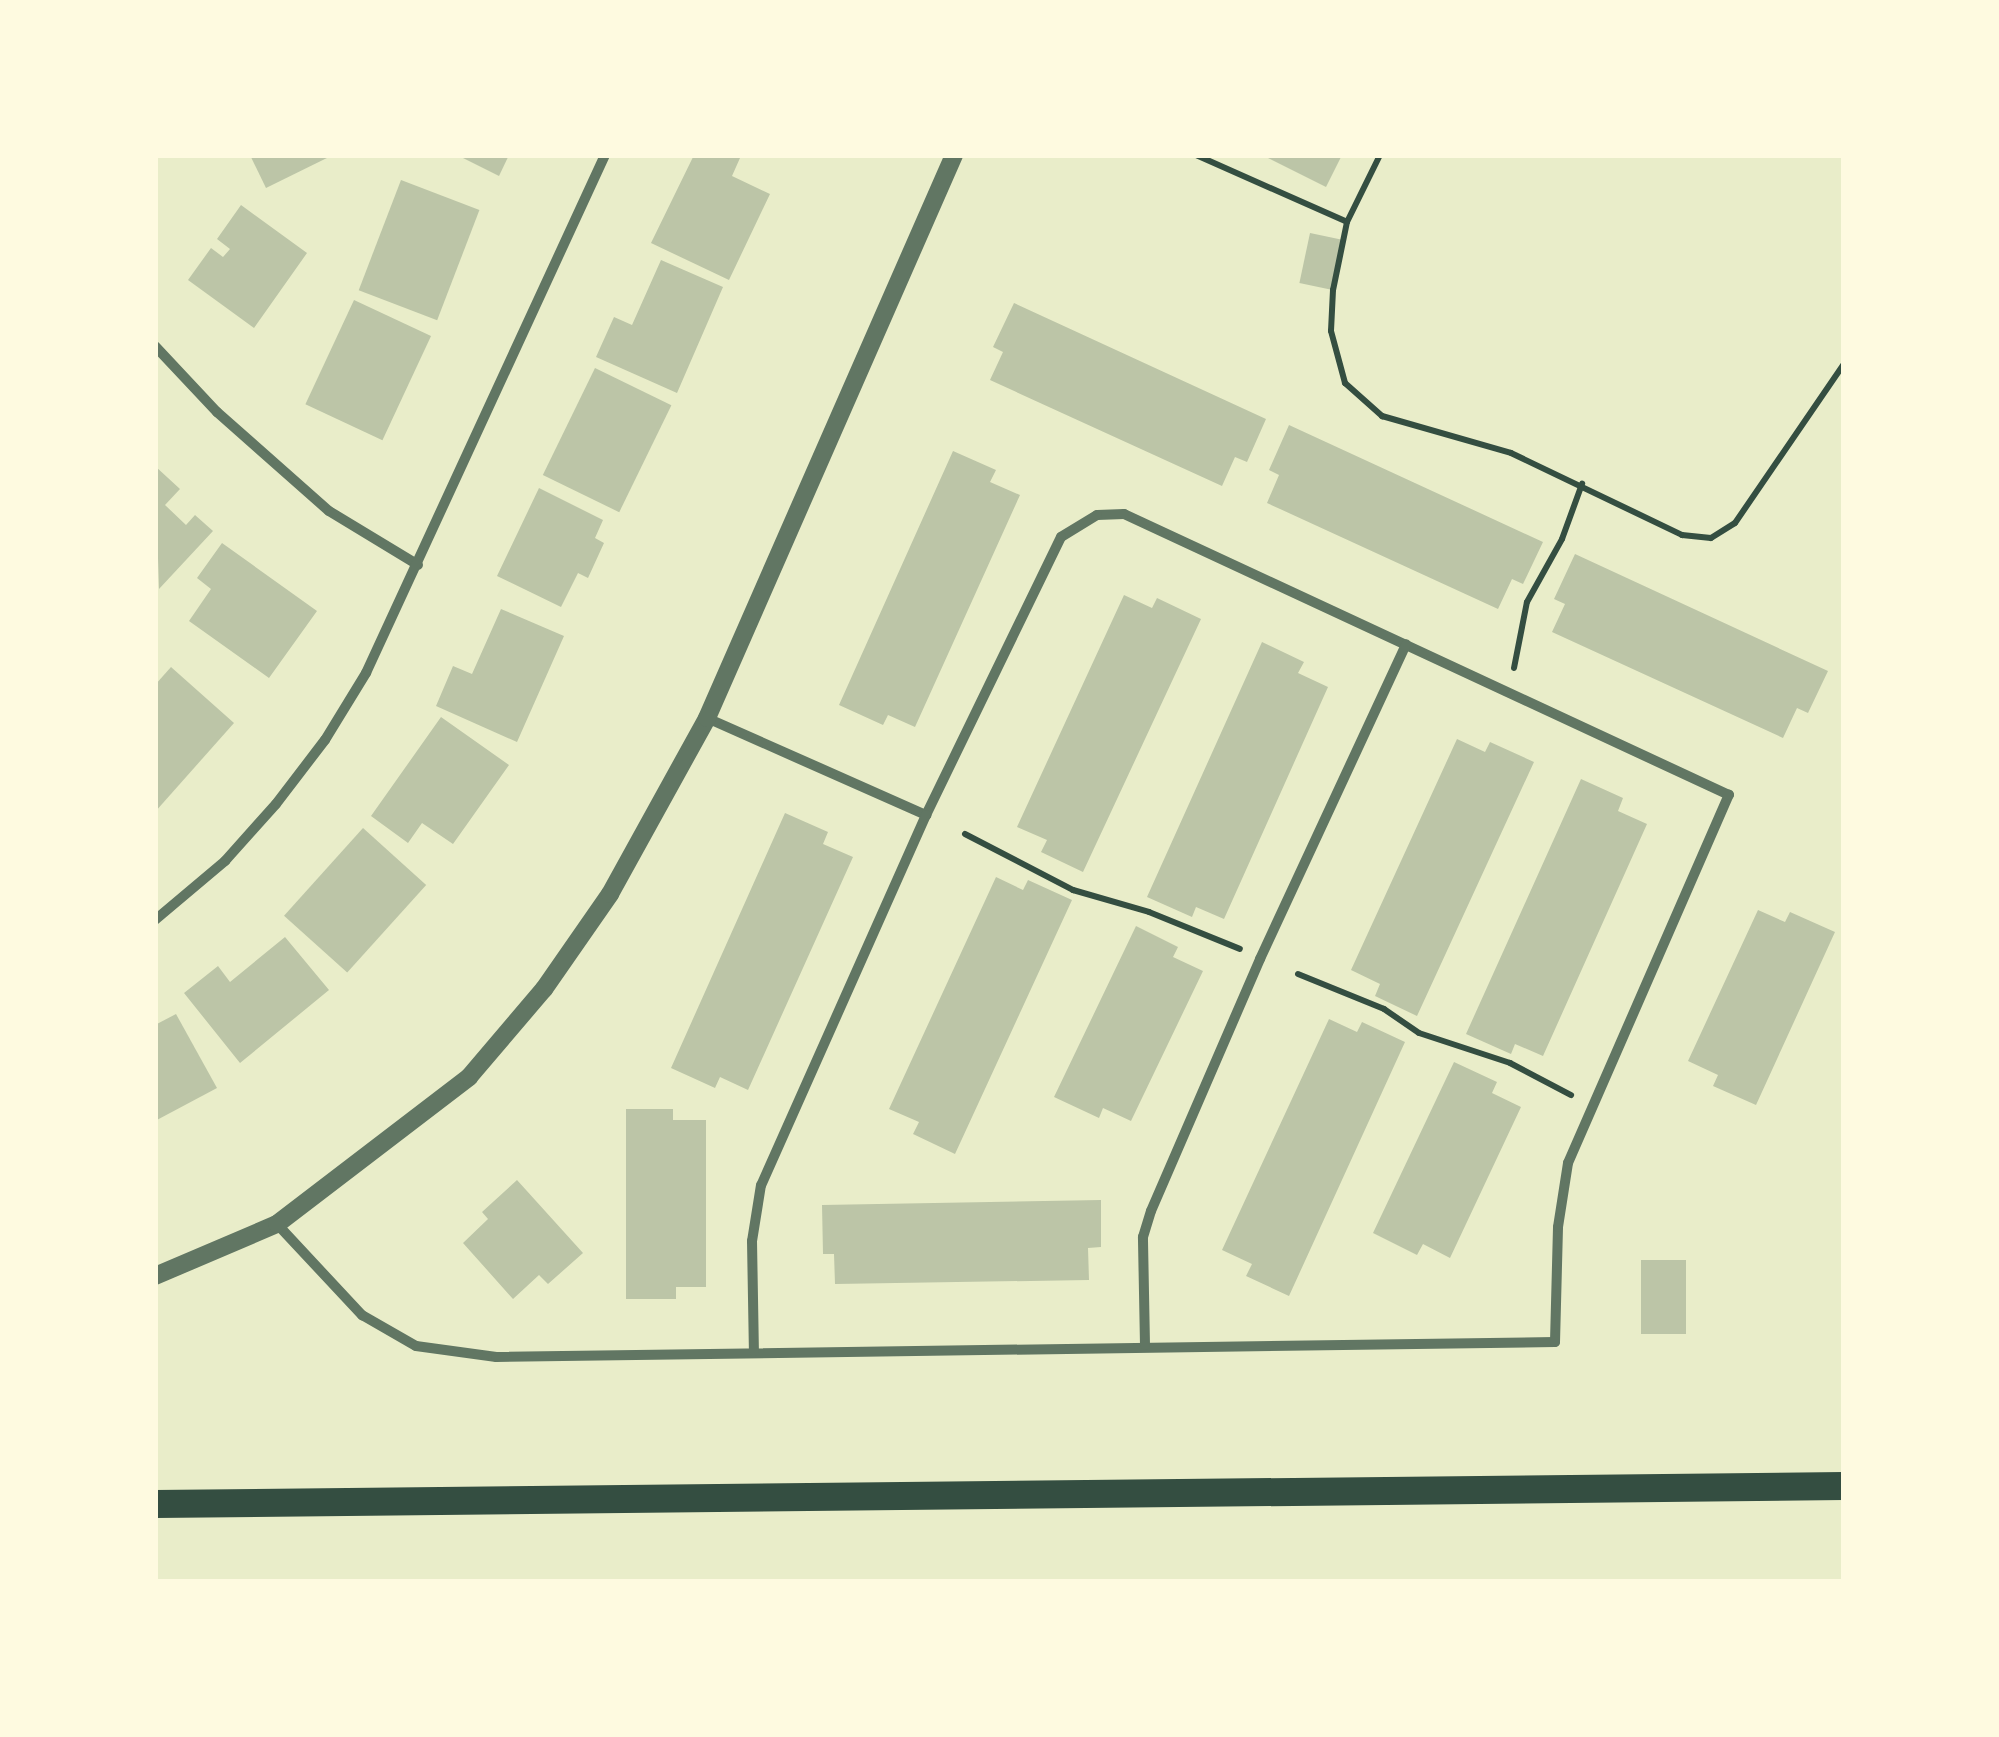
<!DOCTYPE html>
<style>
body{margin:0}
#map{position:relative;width:1999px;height:1737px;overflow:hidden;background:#e9edc9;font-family:"Varela Round",sans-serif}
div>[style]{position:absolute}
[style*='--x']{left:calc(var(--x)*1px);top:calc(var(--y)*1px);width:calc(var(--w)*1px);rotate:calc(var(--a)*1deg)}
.building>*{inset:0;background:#bcc5a7;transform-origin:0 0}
.path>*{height:6px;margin:-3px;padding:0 3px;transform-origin:3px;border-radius:3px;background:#344e41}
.minor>*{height:10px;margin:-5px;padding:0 5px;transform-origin:5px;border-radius:5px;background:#617663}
.tertiary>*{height:18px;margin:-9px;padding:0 9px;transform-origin:9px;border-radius:9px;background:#617663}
.trunk>*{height:28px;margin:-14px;padding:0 14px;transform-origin:14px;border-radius:14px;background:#344e41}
span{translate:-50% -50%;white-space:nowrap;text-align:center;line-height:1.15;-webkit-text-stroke:9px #fefae0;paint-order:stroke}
.frame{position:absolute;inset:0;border:158px solid #fefae0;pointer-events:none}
</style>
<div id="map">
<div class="building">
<div style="clip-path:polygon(250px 155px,333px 155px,266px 188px)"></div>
<div style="clip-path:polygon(457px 155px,509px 155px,499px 176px)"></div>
<div style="clip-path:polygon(694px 155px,740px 158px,732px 176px,770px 194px,729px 280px,651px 243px)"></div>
<div style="clip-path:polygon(1262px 155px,1342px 155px,1326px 187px)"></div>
<div style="left:401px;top:180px;width:84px;height:118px;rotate:21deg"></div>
<div style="clip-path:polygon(241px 205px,307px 253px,254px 328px,188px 280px,211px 248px,223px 257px,230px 249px,217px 239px)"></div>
<div style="left:1310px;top:233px;width:34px;height:51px;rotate:12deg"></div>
<div style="clip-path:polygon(661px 260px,723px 287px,677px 393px,596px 357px,614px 317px,632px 325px)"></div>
<div style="left:354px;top:300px;width:85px;height:115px;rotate:25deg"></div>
<div style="clip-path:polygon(1014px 303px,1266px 419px,1247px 462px,1235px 457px,1222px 486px,990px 380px,1003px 352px,993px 347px)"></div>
<div style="left:595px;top:368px;width:85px;height:119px;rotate:26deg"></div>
<div style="clip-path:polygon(1289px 425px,1543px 542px,1523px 584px,1512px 579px,1498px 609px,1267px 503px,1279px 475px,1269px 470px)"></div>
<div style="clip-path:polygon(953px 451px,996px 470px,990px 482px,1020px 495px,915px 727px,888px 715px,883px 725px,839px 705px)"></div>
<div style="clip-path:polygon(155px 466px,180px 489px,165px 505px,186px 525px,195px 515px,213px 531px,159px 589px)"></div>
<div style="clip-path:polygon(539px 488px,603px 520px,595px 538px,604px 543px,588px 578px,578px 573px,561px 607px,497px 576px)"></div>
<div style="clip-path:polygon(222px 543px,317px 611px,269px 678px,189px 621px,211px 589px,197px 578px)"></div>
<div style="clip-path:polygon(1575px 554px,1828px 671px,1808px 713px,1797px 708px,1783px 738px,1552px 632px,1565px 604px,1554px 599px)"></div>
<div style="clip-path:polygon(1124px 595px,1152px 608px,1157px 598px,1201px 619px,1083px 872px,1041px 852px,1047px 840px,1017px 827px)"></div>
<div style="clip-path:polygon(501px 609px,564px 636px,517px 742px,436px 706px,453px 666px,472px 674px)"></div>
<div style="clip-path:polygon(1262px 642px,1304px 662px,1298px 673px,1328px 687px,1224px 919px,1196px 907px,1192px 917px,1147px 897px)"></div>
<div style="clip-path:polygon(171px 667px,234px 723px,155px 812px,155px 685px)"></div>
<div style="clip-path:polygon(441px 717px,509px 765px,453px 844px,422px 823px,408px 843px,371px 816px)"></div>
<div style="clip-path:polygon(1457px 739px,1485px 752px,1490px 742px,1534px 762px,1417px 1016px,1375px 996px,1380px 984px,1351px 970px)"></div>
<div style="clip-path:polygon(1581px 779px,1623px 798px,1618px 811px,1647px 824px,1543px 1056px,1515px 1044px,1511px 1054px,1466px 1034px)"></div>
<div style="clip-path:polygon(785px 813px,828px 832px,823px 844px,853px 857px,748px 1090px,720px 1077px,715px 1088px,671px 1068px)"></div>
<div style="left:363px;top:828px;width:85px;height:118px;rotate:42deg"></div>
<div style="clip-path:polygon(996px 877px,1023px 890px,1028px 880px,1072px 900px,955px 1154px,913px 1134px,919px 1122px,889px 1109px)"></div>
<div style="clip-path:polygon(1758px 910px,1785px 922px,1790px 912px,1835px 932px,1756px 1105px,1713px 1086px,1718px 1075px,1688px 1061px)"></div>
<div style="clip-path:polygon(1136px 926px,1178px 947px,1173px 957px,1203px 971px,1131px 1121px,1103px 1108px,1099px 1118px,1054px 1097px)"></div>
<div style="clip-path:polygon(285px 937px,329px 990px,240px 1063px,184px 993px,218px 966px,230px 982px)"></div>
<div style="clip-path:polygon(176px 1014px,217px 1088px,155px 1121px,155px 1025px)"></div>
<div style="clip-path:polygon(1329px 1019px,1357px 1032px,1362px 1022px,1405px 1042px,1289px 1296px,1246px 1276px,1252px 1264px,1222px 1250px)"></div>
<div style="clip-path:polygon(1454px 1062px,1497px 1082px,1492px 1093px,1521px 1107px,1450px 1258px,1423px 1244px,1417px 1255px,1373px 1233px)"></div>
<div style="clip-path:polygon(626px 1109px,673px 1109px,673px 1120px,706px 1120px,706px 1287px,676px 1287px,676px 1299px,626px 1299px)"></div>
<div style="clip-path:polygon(517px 1180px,583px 1253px,548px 1284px,539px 1275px,513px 1299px,463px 1243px,488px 1219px,482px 1212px)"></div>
<div style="clip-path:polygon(1101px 1200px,1101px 1247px,1088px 1248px,1089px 1280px,835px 1284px,834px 1254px,823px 1254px,822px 1205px)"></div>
<div style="left:1686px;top:1260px;width:74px;height:45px;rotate:90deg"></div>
</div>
<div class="path">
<div style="--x:1196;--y:155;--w:165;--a:23.9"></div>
<div style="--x:1380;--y:155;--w:75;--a:116.2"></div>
<div style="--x:1347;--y:222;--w:69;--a:101.6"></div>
<div style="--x:1333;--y:290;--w:41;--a:92.8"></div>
<div style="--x:1331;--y:331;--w:54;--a:74.9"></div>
<div style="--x:1345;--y:383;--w:50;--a:41.7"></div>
<div style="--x:1382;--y:416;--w:134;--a:16"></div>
<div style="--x:1511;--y:453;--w:190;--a:25.6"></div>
<div style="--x:1682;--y:535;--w:29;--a:6"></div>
<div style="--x:1711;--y:538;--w:28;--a:-32"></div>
<div style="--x:1735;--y:523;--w:193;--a:-55.6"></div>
<div style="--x:1514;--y:668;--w:67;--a:-78.9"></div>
<div style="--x:1527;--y:602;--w:72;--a:-60.9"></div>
<div style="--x:1562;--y:539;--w:59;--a:-70"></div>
<div style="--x:965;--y:834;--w:122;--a:27.4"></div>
<div style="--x:1073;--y:890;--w:79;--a:16.1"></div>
<div style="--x:1149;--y:912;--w:98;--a:22.1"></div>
<div style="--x:1298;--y:974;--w:93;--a:22.1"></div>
<div style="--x:1384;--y:1009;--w:42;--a:34.4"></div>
<div style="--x:1419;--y:1033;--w:96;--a:18.2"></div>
<div style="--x:1510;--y:1063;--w:69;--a:27.7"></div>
</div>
<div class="minor">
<div style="--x:155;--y:346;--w:91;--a:46.8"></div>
<div style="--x:217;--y:412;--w:149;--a:41.5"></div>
<div style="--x:329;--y:511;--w:104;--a:31.2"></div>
<div style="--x:707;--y:718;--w:240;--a:23.9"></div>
<div style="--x:155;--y:920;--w:92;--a:-40.1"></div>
<div style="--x:225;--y:861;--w:76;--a:-48.2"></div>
<div style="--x:276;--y:804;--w:81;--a:-52.6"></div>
<div style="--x:325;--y:740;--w:79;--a:-58.5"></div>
<div style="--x:366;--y:673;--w:570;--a:-65.23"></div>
<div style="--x:277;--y:1224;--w:125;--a:47"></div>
<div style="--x:362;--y:1315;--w:62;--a:29.9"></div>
<div style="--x:416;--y:1346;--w:81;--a:7.8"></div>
<div style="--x:496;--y:1357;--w:1059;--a:-0.81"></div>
<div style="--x:1555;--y:1342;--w:115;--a:-88.5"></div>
<div style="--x:1558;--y:1227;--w:65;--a:-81.1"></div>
<div style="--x:1568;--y:1163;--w:402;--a:-66.4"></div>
<div style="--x:1729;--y:795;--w:667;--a:-155.09"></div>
<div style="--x:1124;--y:514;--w:27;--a:178"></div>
<div style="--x:1097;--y:515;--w:42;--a:148.6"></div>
<div style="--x:1061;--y:537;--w:309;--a:115.9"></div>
<div style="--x:926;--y:815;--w:405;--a:114"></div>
<div style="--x:761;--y:1185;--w:57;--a:99.1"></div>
<div style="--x:752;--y:1241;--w:110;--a:89"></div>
<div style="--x:1145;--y:1345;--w:108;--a:-91.1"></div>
<div style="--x:1143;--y:1237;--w:27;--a:-73"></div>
<div style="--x:1151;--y:1211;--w:275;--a:-66.6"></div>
<div style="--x:1260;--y:959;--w:347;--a:-65.1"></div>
</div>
<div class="tertiary">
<div style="--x:155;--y:1276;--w:133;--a:-23.1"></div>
<div style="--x:277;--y:1224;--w:242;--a:-37.4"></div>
<div style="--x:469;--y:1077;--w:116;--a:-49.6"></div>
<div style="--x:544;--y:989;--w:116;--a:-55.2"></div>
<div style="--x:610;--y:894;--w:201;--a:-61.1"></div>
<div style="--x:707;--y:718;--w:615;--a:-66.31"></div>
</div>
<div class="trunk">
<div style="--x:155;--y:1504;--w:1689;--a:-0.61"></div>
</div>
<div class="frame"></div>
</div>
